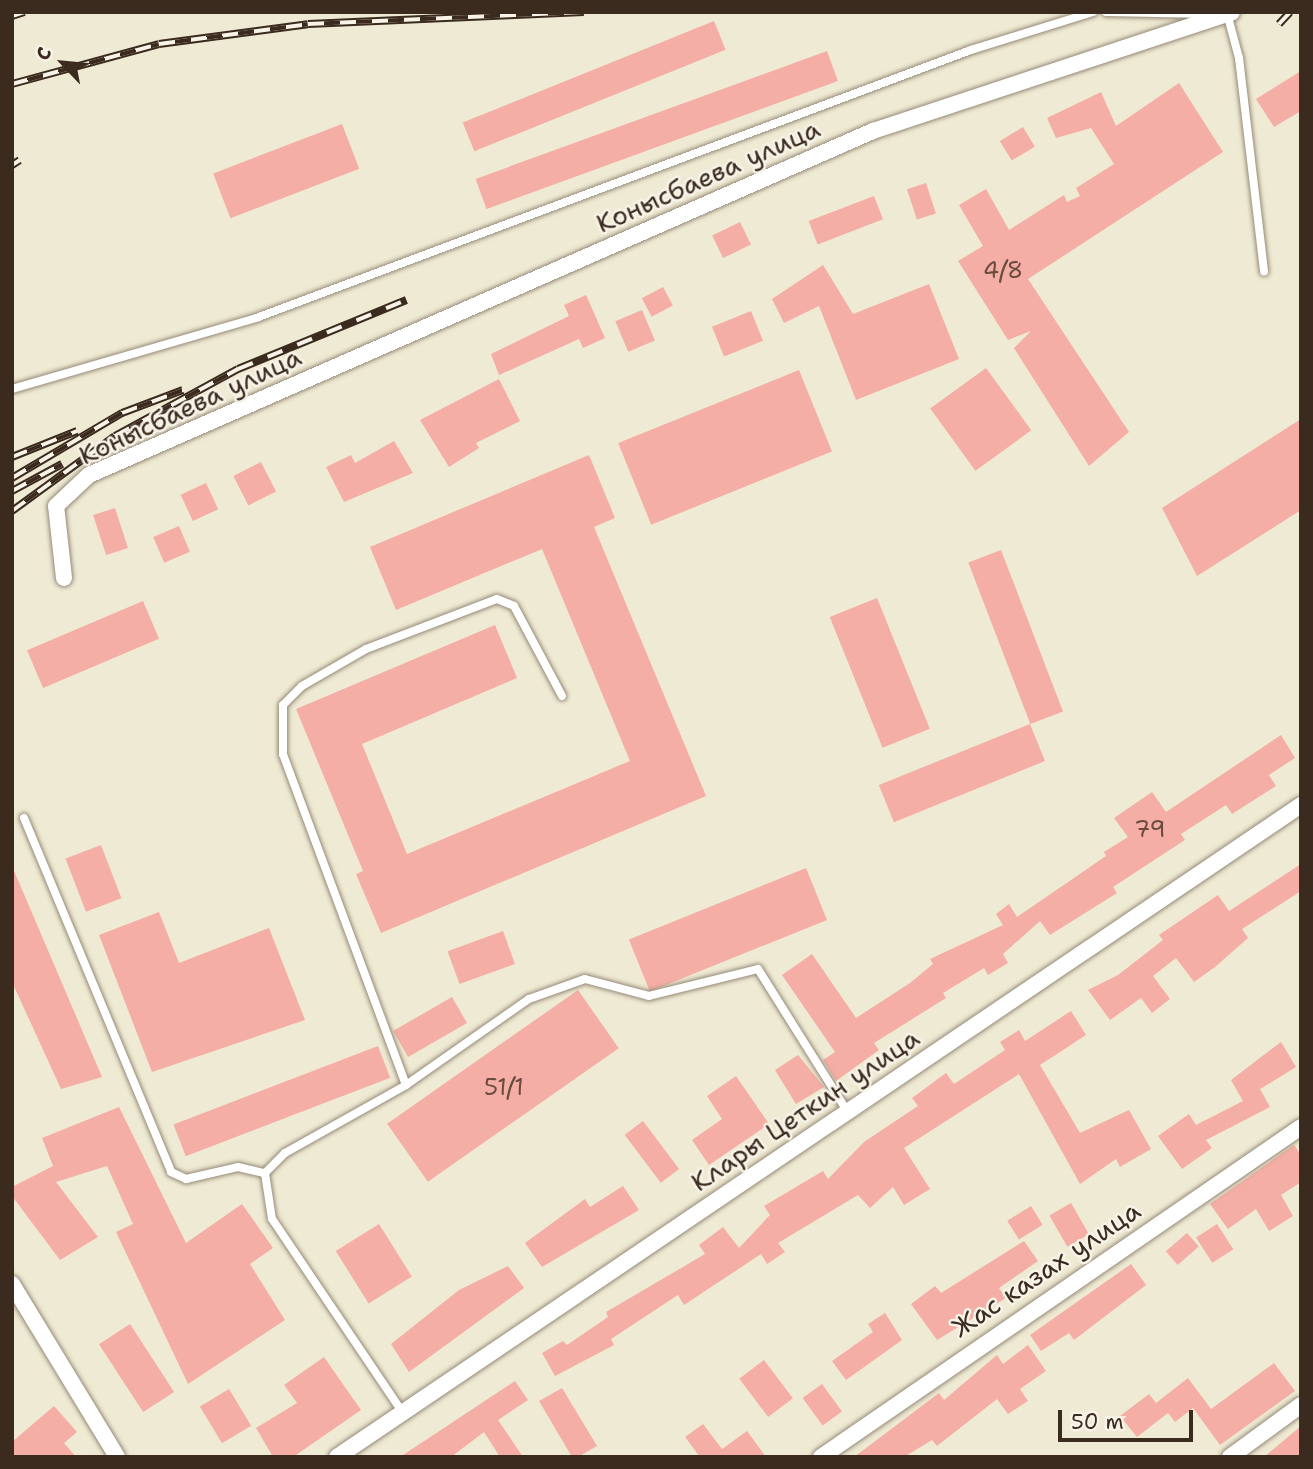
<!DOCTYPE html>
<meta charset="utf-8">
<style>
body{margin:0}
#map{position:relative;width:1313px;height:1469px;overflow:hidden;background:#efead3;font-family:"Shantell Sans",sans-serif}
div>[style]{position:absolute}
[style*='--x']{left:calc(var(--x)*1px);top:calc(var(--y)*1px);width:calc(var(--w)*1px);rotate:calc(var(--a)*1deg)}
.building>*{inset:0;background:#f5aea5;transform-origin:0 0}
.roads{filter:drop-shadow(0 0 2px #958a78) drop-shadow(0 0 2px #958a78)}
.service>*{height:8px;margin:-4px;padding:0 4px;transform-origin:4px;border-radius:4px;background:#fff}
.minor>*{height:16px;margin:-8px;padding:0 8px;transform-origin:8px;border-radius:8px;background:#fff}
.rail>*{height:8px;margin-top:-4px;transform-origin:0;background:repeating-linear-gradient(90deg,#f7f3e8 0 16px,#3b2a1e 0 32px);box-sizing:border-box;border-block:2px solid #3b2a1e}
span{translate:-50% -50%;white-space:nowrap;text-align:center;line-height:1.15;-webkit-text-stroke:5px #f7f3e8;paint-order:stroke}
.number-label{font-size:23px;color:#6a4b40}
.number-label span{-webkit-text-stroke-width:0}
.street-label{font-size:26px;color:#3b2a1e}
.frame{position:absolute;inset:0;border:14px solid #3b2a1e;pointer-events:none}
.north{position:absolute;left:28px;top:28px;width:70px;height:70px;-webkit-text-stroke:5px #f7f3e8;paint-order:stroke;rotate:296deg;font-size:19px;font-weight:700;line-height:28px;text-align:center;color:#3b2a1e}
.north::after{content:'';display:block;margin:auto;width:24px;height:32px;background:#3b2a1e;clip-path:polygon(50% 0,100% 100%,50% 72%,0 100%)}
.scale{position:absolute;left:1058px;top:1410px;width:135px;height:32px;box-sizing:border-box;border:4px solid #3b2a1e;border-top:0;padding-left:9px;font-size:21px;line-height:24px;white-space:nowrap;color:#3b2a1e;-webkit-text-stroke:5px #f7f3e8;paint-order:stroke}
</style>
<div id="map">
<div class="building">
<div style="left:714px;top:21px;width:31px;height:271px;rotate:68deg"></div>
<div style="left:827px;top:51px;width:32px;height:374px;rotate:70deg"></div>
<div style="clip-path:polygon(1301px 71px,1301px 111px,1274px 127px,1256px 99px)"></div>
<div style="clip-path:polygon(1179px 83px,1223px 152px,1028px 279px,1129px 432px,1089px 466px,1014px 348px,1031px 331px,1008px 340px,958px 261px,983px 246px,959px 205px,986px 189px,1009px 230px,1064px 195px,1067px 202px,1080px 196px,1076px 188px,1114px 164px,1091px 128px,1056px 138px,1047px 118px,1101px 92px,1116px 126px)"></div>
<div style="left:342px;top:124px;width:48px;height:138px;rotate:69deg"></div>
<div style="left:1023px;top:127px;width:23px;height:27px;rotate:59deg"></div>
<div style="left:926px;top:183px;width:32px;height:20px;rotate:72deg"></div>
<div style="left:874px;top:196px;width:25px;height:70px;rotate:69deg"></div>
<div style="left:740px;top:222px;width:25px;height:31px;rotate:64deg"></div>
<div style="clip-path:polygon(823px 265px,853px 314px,929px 284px,959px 359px,856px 400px,819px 306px,784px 323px,772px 299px)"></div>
<div style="left:663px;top:287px;width:21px;height:24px;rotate:62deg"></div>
<div style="clip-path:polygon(586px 295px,605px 338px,583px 348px,579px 339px,499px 375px,491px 354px,569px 316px,564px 305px)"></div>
<div style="left:642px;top:310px;width:33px;height:29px;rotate:67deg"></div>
<div style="left:751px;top:311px;width:32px;height:42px;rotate:68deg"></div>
<div style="left:986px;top:368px;width:77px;height:69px;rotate:54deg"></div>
<div style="left:799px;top:370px;width:88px;height:195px;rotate:68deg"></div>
<div style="clip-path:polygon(499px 379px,520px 421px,476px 443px,479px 448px,449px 467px,420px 420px)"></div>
<div style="clip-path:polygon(1301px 419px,1301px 510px,1197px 576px,1162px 508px)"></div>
<div style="clip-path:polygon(394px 441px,413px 473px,344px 502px,326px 467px,351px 455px,355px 463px)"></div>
<div style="clip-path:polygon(589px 455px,615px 518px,594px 527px,706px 796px,381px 933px,356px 874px,363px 871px,296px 709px,495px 625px,517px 678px,362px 744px,407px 854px,630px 761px,542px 549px,396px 610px,370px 547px)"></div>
<div style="left:261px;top:462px;width:33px;height:31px;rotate:63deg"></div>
<div style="left:206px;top:483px;width:29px;height:28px;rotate:65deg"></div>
<div style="left:115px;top:508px;width:42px;height:23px;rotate:72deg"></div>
<div style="left:179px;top:526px;width:28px;height:28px;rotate:67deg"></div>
<div style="left:1001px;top:550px;width:173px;height:35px;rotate:69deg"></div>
<div style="left:877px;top:598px;width:141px;height:51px;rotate:68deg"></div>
<div style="left:143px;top:601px;width:41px;height:126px;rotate:67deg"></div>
<div style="left:1030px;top:724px;width:40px;height:163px;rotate:68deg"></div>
<div style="clip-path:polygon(1281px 735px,1295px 758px,1269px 775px,1276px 786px,1232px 814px,1226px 805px,1181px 834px,1185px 840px,1113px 887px,1117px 893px,1050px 935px,1040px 921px,1003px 954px,1008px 963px,988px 975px,984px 968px,943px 993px,946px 998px,874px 1043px,879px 1050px,836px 1081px,823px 1060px,835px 1052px,782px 975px,812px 954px,856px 1018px,910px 983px,933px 964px,930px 959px,1003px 925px,996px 914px,1009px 904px,1017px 917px,1106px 856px,1104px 852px,1128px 837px,1114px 818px,1152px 792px,1166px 812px)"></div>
<div style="left:101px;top:845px;width:57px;height:38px;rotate:69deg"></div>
<div style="clip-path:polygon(1301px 864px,1301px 891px,1242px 929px,1248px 938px,1215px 967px,1194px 982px,1176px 958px,1153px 976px,1170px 999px,1152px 1013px,1141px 998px,1110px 1020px,1088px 990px,1118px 975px,1163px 940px,1159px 935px,1218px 895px,1229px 911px)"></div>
<div style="clip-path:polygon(12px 866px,102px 1077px,61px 1089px,12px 982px)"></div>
<div style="left:806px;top:868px;width:56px;height:191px;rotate:68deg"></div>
<div style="clip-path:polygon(159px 912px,179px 963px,269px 928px,305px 1020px,152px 1072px,99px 935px)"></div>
<div style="left:503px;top:931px;width:35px;height:59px;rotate:70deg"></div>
<div style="left:578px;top:990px;width:71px;height:233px;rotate:55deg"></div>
<div style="left:452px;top:997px;width:30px;height:68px;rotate:60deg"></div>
<div style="clip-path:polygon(1071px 1011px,1086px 1035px,1040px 1065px,1080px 1133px,1129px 1110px,1151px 1149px,1120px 1167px,1116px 1159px,1080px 1184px,1019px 1074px,904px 1148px,930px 1189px,904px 1205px,893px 1187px,870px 1208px,858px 1195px,778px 1243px,785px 1252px,767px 1264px,761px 1254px,684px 1305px,678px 1295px,611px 1339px,614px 1345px,555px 1376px,542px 1353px,563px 1341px,567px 1345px,608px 1317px,606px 1312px,705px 1254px,699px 1245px,723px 1227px,739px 1248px,770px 1215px,764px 1206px,823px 1171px,828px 1179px,864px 1142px,918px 1106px,912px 1098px,946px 1073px,954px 1084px,1005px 1050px,1000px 1042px,1019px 1030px,1025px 1041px)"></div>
<div style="clip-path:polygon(1281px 1042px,1296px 1067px,1260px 1089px,1270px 1107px,1206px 1140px,1212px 1148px,1182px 1169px,1158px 1136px,1189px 1114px,1196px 1125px,1243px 1101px,1231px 1080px)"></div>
<div style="left:378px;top:1046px;width:34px;height:219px;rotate:69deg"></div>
<div style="clip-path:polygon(798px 1055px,824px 1087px,796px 1104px,775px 1070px)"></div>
<div style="clip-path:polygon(736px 1076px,769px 1124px,709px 1165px,692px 1140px,722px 1119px,707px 1096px)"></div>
<div style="clip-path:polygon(119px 1107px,186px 1243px,242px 1204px,273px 1248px,250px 1264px,285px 1320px,188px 1384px,116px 1232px,133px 1224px,107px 1166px,56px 1182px,98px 1237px,60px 1260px,12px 1196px,12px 1187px,53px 1166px,42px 1138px)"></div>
<div style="left:643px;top:1121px;width:60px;height:23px;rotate:53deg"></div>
<div style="clip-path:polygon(1294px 1145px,1301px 1155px,1301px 1182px,1281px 1195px,1293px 1216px,1269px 1231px,1256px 1209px,1228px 1229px,1210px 1204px)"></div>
<div style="clip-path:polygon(623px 1186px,639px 1210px,542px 1267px,525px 1243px,585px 1199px,590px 1207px)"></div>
<div style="left:1071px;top:1203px;width:36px;height:25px;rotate:60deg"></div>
<div style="left:1031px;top:1206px;width:22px;height:28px;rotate:58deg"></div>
<div style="left:379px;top:1224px;width:62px;height:51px;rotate:58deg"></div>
<div style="left:1217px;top:1224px;width:30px;height:25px;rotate:57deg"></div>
<div style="left:1187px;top:1233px;width:18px;height:28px;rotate:49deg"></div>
<div style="clip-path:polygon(1024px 1241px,1038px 1261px,999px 1288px,1006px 1298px,937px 1340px,911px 1304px,935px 1286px,941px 1293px)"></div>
<div style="clip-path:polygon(1131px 1264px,1146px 1285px,1074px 1340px,1069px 1333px,1041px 1351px,1030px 1335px)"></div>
<div style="clip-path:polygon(508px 1266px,524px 1288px,409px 1372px,391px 1344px,459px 1290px)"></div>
<div style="clip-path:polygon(885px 1313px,902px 1340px,846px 1380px,832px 1361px,873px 1332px,868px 1324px)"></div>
<div style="left:130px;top:1324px;width:81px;height:37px;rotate:57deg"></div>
<div style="clip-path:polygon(1028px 1345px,1046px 1371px,1020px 1389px,1028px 1401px,1008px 1414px,997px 1399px,937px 1446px,932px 1440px,904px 1457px,854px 1457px,939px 1393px,944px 1400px,997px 1355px,1003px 1364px)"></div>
<div style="clip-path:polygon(324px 1357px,361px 1410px,293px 1457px,273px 1457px,256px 1428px,297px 1403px,284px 1385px)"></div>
<div style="left:764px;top:1360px;width:48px;height:31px;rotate:53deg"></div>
<div style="clip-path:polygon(1274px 1363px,1295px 1391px,1220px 1445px,1193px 1408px,1175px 1422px,1168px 1413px,1137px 1437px,1120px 1416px,1149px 1394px,1156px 1403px,1188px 1378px,1211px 1409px)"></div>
<div style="clip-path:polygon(515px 1381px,528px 1400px,498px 1420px,523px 1457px,500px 1457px,484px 1432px,451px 1457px,400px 1457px)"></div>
<div style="left:822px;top:1384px;width:34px;height:24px;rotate:54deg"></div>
<div style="clip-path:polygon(562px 1388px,597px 1446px,578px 1457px,572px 1457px,539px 1401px)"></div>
<div style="left:229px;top:1389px;width:43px;height:34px;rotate:59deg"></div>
<div style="clip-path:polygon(54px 1406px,77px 1432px,64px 1443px,76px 1457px,12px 1457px,12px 1442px)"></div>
<div style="clip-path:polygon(703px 1424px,722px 1449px,747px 1431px,766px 1457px,700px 1457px,685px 1437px)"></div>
<div style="clip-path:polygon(1301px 1426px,1301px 1457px,1264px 1457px)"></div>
</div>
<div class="roads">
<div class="service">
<div style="--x:1106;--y:12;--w:101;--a:1.1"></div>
<div style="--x:1227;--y:13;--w:47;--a:75.1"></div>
<div style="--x:1239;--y:58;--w:215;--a:83.3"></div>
<div style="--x:12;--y:389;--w:254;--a:-16.2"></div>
<div style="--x:256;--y:318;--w:764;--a:-20.55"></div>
<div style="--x:971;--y:50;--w:128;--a:-17.3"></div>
<div style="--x:24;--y:818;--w:383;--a:67.4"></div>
<div style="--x:171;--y:1172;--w:17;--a:25"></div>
<div style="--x:186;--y:1179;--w:53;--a:-13"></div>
<div style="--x:238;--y:1167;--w:28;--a:13"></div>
<div style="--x:406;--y:1085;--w:353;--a:-110.4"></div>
<div style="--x:283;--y:754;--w:49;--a:-90"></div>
<div style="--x:283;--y:705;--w:27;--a:-45"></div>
<div style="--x:302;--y:686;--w:74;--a:-30"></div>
<div style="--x:366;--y:649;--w:140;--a:-20.9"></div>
<div style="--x:497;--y:599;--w:18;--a:22"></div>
<div style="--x:514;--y:606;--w:102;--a:61.9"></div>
<div style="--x:403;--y:1413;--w:234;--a:-124"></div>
<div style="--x:272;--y:1219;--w:47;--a:-98.7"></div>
<div style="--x:265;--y:1173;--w:28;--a:-45"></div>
<div style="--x:285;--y:1153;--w:139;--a:-29.3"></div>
<div style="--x:406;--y:1085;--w:150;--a:-35"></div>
<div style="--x:529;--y:999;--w:59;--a:-19.7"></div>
<div style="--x:585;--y:979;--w:66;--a:14.9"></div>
<div style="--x:649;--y:996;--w:112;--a:-13.9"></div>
<div style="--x:758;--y:969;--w:168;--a:57.9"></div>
</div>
<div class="minor">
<div style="--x:64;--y:578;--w:72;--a:-96.3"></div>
<div style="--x:56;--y:506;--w:45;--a:-43.2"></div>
<div style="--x:89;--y:475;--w:856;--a:-23.69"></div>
<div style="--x:873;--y:131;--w:378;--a:-18.3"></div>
<div style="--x:12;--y:1284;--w:202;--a:58.7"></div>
<div style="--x:337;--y:1457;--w:1164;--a:-34.07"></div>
<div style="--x:821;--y:1457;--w:582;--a:-34.51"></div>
<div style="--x:1230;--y:1457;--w:88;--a:-36.2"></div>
</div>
</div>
<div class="rail">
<div style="--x:12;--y:16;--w:13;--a:-18"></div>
<div style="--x:1279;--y:24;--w:16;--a:-47"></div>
<div style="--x:12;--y:84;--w:152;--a:-15.2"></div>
<div style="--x:159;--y:44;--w:150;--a:-7.6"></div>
<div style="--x:308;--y:24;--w:276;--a:-2.5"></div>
<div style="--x:12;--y:165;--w:9;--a:-32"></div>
<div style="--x:12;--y:457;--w:70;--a:-21.8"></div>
<div style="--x:12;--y:478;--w:128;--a:-30.6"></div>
<div style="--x:122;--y:413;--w:65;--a:-20.7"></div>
<div style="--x:12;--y:491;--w:57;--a:-28.4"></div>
<div style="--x:12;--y:511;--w:127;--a:-36.1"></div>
<div style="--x:115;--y:436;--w:140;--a:-28.6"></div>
<div style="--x:238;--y:369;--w:182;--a:-22.3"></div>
</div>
<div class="number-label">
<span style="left:1003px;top:270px">4/8</span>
<span style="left:1150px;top:829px">79</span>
<span style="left:504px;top:1087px">51/1</span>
</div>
<div class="street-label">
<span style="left:708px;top:176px;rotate:-24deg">Конысбаева улица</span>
<span style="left:190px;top:406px;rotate:-25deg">Конысбаева улица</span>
<span style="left:805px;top:1110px;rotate:-34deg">Клары Цеткин улица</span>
<span style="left:1046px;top:1269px;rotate:-34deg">Жас казах улица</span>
</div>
<div class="frame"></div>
<div class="north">С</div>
<div class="scale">50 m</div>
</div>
